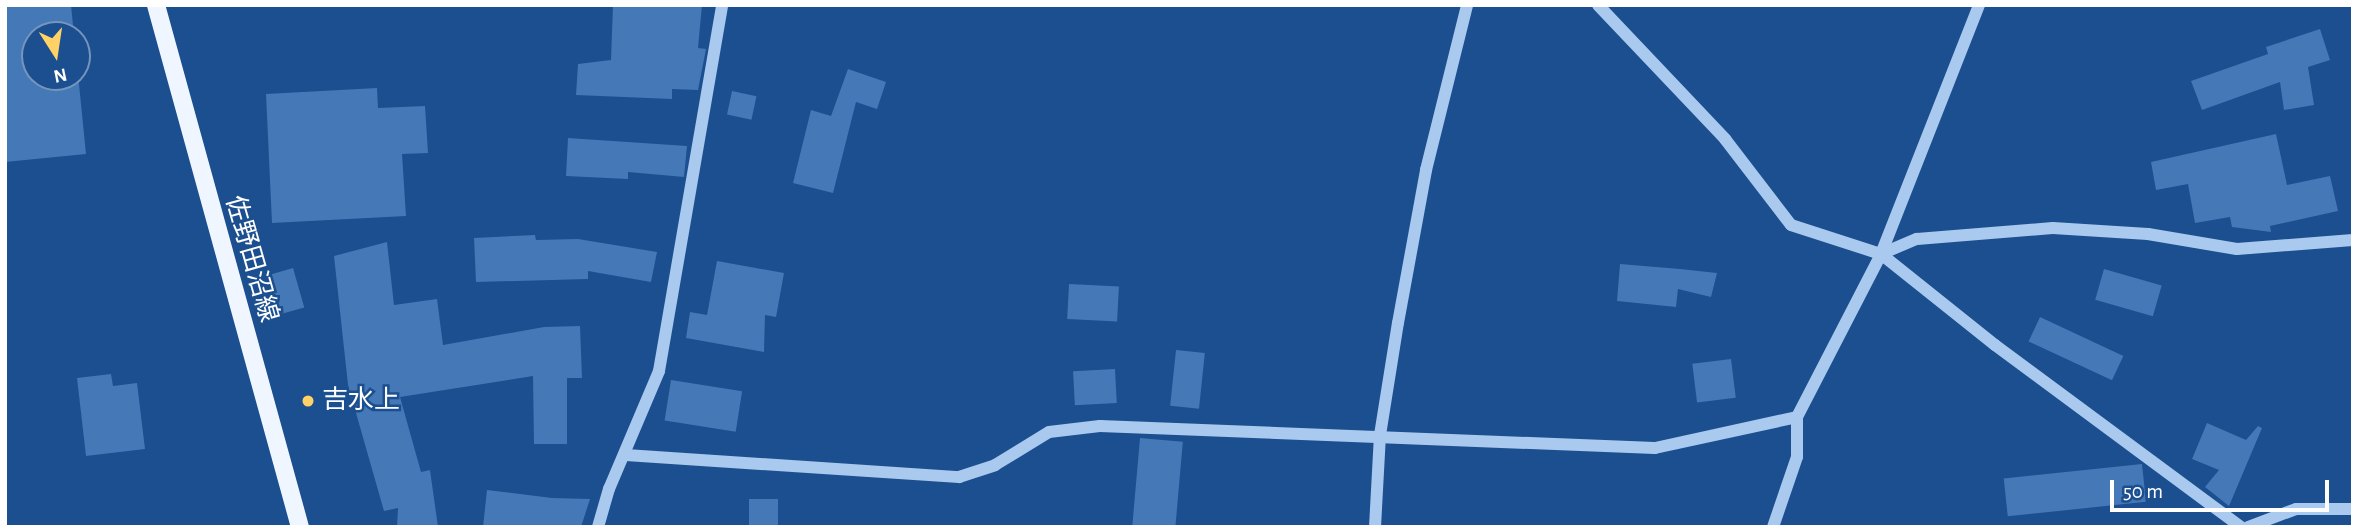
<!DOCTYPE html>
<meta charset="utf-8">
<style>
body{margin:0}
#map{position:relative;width:2358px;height:532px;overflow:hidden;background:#1b4f8f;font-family:"Alegreya Sans","Noto Sans JP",sans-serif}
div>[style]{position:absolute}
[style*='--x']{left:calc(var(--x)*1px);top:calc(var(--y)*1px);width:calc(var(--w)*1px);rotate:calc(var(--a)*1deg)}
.building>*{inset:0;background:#4478b7;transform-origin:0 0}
.minor>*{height:12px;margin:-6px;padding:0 6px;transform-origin:6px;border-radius:6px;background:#a9c9ee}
.major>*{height:18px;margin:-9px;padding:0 9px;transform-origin:9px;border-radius:9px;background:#f0f6ff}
.dots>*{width:19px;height:19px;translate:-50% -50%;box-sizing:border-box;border:4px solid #1b4f8f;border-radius:50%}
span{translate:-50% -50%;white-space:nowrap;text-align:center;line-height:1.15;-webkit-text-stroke:5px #1b4f8f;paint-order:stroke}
.street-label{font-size:26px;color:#fff}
.poi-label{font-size:26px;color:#fff}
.left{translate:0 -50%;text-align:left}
.frame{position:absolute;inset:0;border:7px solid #fff;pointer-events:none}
.north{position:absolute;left:21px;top:21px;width:70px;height:70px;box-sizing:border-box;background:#1b4f8f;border:2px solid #7695bc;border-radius:50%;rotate:168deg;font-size:19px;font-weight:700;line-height:28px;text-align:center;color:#fff}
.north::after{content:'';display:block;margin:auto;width:24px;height:32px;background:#ffd166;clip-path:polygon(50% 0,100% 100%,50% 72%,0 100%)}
.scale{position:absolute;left:2110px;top:480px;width:219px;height:32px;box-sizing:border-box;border:4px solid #fff;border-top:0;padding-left:9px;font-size:21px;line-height:24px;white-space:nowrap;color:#fff;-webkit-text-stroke:5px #1b4f8f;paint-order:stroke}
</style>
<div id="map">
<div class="building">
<div style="clip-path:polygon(5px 5px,71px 5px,74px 35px,35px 35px,35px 77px,77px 77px,77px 64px,86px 154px,5px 162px)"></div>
<div style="clip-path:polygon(613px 5px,702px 5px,698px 48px,706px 49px,698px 90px,672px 89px,672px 99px,576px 95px,578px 64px,611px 60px)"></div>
<div style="clip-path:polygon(2320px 29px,2330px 60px,2308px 67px,2314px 105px,2284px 110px,2280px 82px,2202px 110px,2191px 81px,2268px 54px,2266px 47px)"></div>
<div style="clip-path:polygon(848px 69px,886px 82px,877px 109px,856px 102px,833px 193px,793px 183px,811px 110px,831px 116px)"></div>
<div style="clip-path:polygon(377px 88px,378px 108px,425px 106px,428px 153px,402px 154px,406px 216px,272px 223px,266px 94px)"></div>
<div style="left:732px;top:91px;width:25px;height:24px;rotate:12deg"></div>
<div style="clip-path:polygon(2276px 134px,2287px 185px,2330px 176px,2338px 211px,2270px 226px,2271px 232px,2232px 227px,2230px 217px,2195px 223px,2188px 184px,2156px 190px,2151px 162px)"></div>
<div style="clip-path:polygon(568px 138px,687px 146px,684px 177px,628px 172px,628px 179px,566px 176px)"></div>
<div style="clip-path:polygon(535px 235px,536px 240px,578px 239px,657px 252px,651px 282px,588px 271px,588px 279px,476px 282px,474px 238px)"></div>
<div style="clip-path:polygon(387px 242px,394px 305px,437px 299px,443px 345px,544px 327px,580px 326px,582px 378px,567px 378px,567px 444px,534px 444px,533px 376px,400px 397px,421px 472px,430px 470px,438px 527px,397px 527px,398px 508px,384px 511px,348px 385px,334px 256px)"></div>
<div style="clip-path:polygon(717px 261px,784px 273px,776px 317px,765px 315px,764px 352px,686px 338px,690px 312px,707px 315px)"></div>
<div style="clip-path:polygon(1620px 264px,1680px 269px,1717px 273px,1711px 297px,1678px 289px,1676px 307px,1617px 301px)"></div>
<div style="left:293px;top:268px;width:41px;height:26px;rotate:74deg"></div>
<div style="left:2104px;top:269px;width:60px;height:32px;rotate:16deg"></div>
<div style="left:1069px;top:284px;width:50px;height:35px;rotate:3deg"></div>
<div style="left:2040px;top:317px;width:92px;height:27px;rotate:25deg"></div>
<div style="left:1176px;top:350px;width:29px;height:56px;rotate:6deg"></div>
<div style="left:1731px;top:359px;width:39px;height:39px;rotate:83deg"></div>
<div style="left:1115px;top:369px;width:34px;height:42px;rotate:87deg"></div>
<div style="clip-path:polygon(111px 374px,113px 386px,137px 383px,145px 449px,86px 456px,77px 378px)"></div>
<div style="left:671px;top:380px;width:72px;height:41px;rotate:9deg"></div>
<div style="clip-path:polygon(2207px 423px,2246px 440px,2258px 426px,2262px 428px,2229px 506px,2205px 487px,2219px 470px,2192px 459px)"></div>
<div style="left:1140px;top:438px;width:43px;height:89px;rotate:5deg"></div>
<div style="left:2142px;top:464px;width:38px;height:139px;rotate:84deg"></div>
<div style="clip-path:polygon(487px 490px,552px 498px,590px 499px,581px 527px,483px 527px)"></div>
<div style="left:749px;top:499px;width:29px;height:28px"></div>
</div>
<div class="minor">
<div style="--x:1598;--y:5;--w:185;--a:46.5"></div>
<div style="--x:1725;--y:139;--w:108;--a:52.5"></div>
<div style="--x:1791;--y:225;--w:95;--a:17.9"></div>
<div style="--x:1881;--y:254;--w:146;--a:38.6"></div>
<div style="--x:1995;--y:345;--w:306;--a:36.5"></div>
<div style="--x:1881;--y:254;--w:39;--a:-23"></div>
<div style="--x:1917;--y:239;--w:136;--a:-4.6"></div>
<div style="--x:2053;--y:228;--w:95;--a:3.6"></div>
<div style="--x:2148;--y:234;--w:90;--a:9.6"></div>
<div style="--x:2237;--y:249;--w:116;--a:-4.4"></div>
<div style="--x:626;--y:455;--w:334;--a:3.8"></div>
<div style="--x:959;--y:477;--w:38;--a:-18"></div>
<div style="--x:995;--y:465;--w:63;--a:-31.4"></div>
<div style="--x:1049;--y:432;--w:51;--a:-6.7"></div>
<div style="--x:1100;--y:426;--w:555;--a:2.27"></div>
<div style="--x:1655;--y:448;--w:145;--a:-12.3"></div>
<div style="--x:598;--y:527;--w:40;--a:-74"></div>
<div style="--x:609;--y:489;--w:128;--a:-67"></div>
<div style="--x:659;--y:371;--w:371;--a:-80.2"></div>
<div style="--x:1375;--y:527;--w:92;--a:-86.9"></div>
<div style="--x:1380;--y:435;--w:113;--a:-80.9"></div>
<div style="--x:1398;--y:323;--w:156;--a:-79.6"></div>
<div style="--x:1426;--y:170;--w:170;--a:-76"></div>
<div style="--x:1773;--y:527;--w:74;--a:-71.1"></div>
<div style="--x:1797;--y:457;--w:40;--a:-90"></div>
<div style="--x:1797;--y:417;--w:183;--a:-62.7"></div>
<div style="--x:1881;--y:254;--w:268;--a:-68.5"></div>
<div style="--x:2248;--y:527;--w:51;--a:-20.6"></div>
<div style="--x:2296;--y:509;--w:57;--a:0"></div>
</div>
<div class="major">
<div style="--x:156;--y:5;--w:541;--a:74.58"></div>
</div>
<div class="dots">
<div style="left:308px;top:401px;background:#ffd166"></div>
</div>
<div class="street-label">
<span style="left:251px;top:259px;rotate:74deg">佐野田沼線</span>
</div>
<div class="poi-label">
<span class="left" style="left:322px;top:401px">吉水上</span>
</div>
<div class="frame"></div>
<div class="north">N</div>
<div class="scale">50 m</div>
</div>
